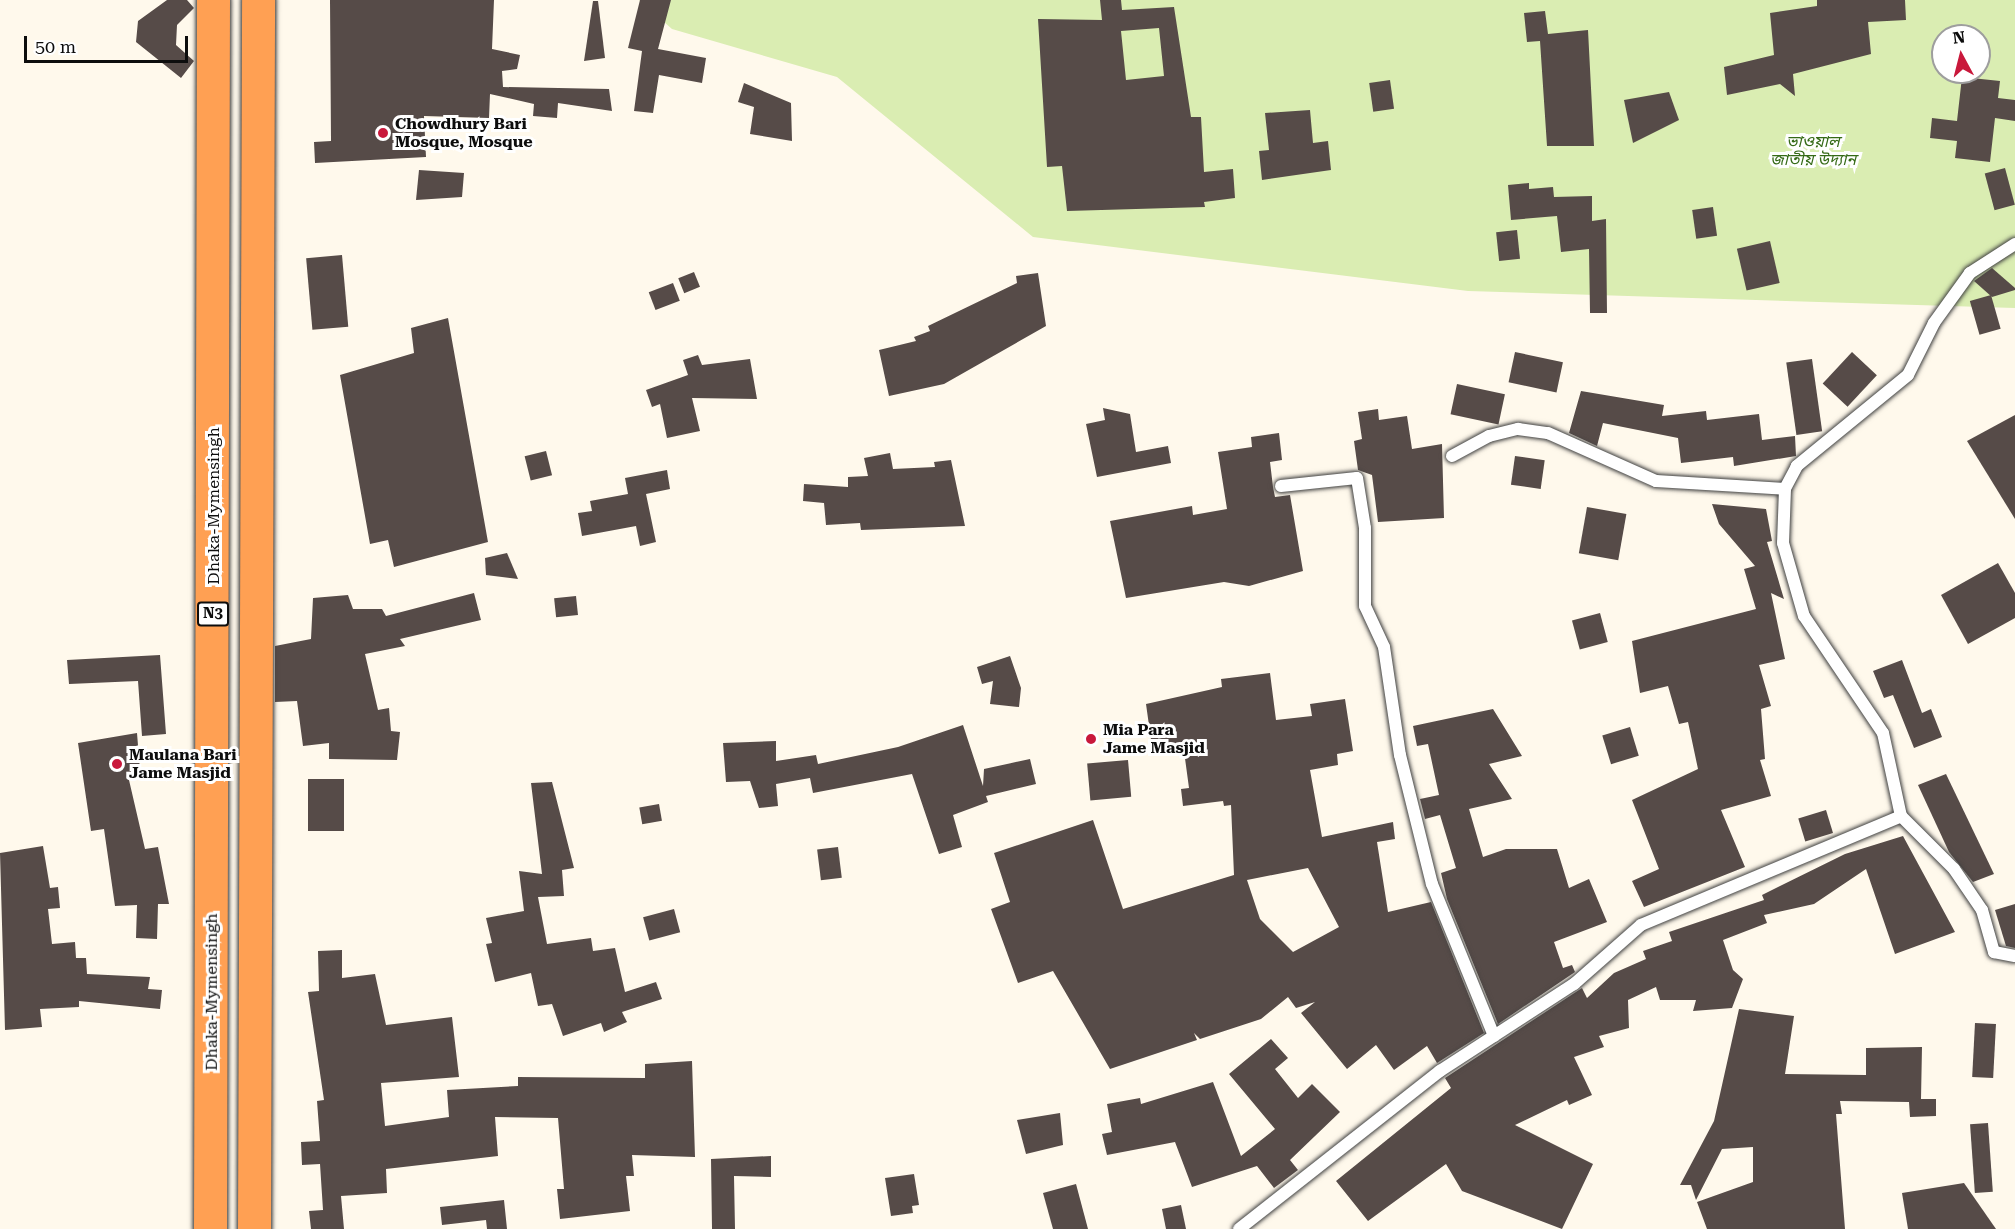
<!DOCTYPE html>
<meta charset="utf-8">
<style>
body{margin:0}
#map{position:relative;width:2015px;height:1229px;overflow:hidden;background:#fff9ec;font-family:"Roboto Serif","Noto Sans Bengali",serif}
div>[style]{position:absolute}
[style*='--x']{left:calc(var(--x)*1px);top:calc(var(--y)*1px);width:calc(var(--w)*1px);rotate:calc(var(--a)*1deg)}
.green>*{inset:0;background:#daedb2}
.building>*{inset:0;background:#564b48;transform-origin:0 0}
.roads{filter:drop-shadow(0 0 2px #404040) drop-shadow(0 0 2px #404040)}
.service>*{height:12px;margin:-6px;padding:0 6px;transform-origin:6px;border-radius:6px;background:#fff}
.trunk>*{height:33px;margin:-16.5px;padding:0 16.5px;transform-origin:16.5px;border-radius:16.5px;background:#ffa053}
.dots>*{width:16px;height:16px;translate:-50% -50%;box-sizing:border-box;border:3px solid #fff;border-radius:50%}
span{translate:-50% -50%;white-space:nowrap;text-align:center;line-height:1.15;-webkit-text-stroke:6px #fff;paint-order:stroke}
.shield-label span{padding:2px 4px;background:#fff;border:2px solid;border-radius:4px;-webkit-text-stroke-width:0}
.shield-label{font-size:15px;color:#0d0d0d;font-weight:700}
.poi-label{font-size:16px;color:#0d0d0d;font-weight:700}
.left{translate:0 -50%;text-align:left}
.park-label{font-size:16px;color:#356a17;font-style:italic}
.street-label{font-size:16px;color:#0d0d0d}
.north{position:absolute;left:1931px;top:24px;width:60px;height:60px;box-sizing:border-box;background:#fff;border:2px solid #9e9e9e;border-radius:50%;rotate:353deg;font-size:16px;font-weight:700;line-height:24px;text-align:center;color:#0d0d0d}
.north::after{content:'';display:block;margin:auto;width:21px;height:27px;background:#c9183b;clip-path:polygon(50% 0,100% 100%,50% 72%,0 100%)}
.scale{position:absolute;left:24px;top:36px;width:164px;height:27px;box-sizing:border-box;border:3px solid #0d0d0d;border-top:0;padding-left:8px;font-size:18px;line-height:21px;white-space:nowrap;color:#0d0d0d;-webkit-text-stroke:4px #fff;paint-order:stroke}
</style>
<div id="map">
<div class="green">
<div style="clip-path:polygon(evenodd,639px 0,2015px 0,2015px 308px,1468px 291px,1033px 237px,837px 77px,672px 29px,639px 0,1943px 36px,1979px 36px,1979px 72px,1943px 72px,1943px 36px)"></div>
</div>
<div class="building">
<div style="clip-path:polygon(167px 0,187px 0,194px 8px,177px 25px,176px 45px,194px 61px,181px 78px,136px 42px,138px 21px)"></div>
<div style="clip-path:polygon(330px 0,494px 0,492px 49px,520px 55px,517px 69px,502px 71px,503px 87px,609px 89px,612px 111px,558px 103px,557px 118px,533px 116px,534px 104px,490px 94px,489px 118px,424px 116px,426px 157px,315px 163px,314px 142px,331px 141px)"></div>
<div style="clip-path:polygon(640px 0,671px 0,658px 49px,706px 58px,702px 83px,659px 75px,653px 113px,634px 111px,642px 51px,628px 48px)"></div>
<div style="clip-path:polygon(evenodd,1100px 0,1121px 0,1122px 10px,1174px 7px,1191px 117px,1201px 117px,1204px 172px,1233px 169px,1235px 198px,1204px 202px,1205px 207px,1067px 211px,1062px 166px,1047px 167px,1038px 19px,1102px 20px,1100px 0,1159px 28px,1164px 76px,1126px 80px,1121px 31px,1159px 28px)"></div>
<div style="clip-path:polygon(1817px 0,1905px 0,1906px 20px,1868px 22px,1871px 54px,1793px 74px,1795px 96px,1780px 84px,1727px 95px,1724px 67px,1774px 55px,1770px 13px,1817px 6px)"></div>
<div style="clip-path:polygon(593px 1px,598px 1px,605px 58px,584px 61px)"></div>
<div style="clip-path:polygon(1545px 11px,1548px 34px,1588px 30px,1594px 146px,1547px 146px,1540px 41px,1527px 42px,1524px 13px)"></div>
<div style="clip-path:polygon(1962px 77px,2000px 81px,1998px 98px,2015px 100px,2015px 121px,1995px 118px,1990px 162px,1955px 158px,1957px 141px,1930px 138px,1932px 118px,1957px 121px)"></div>
<div style="left:1390px;top:80px;width:29px;height:21px;rotate:82deg"></div>
<div style="clip-path:polygon(744px 83px,791px 103px,792px 141px,750px 134px,754px 107px,738px 102px)"></div>
<div style="clip-path:polygon(1669px 92px,1679px 120px,1633px 143px,1624px 100px)"></div>
<div style="clip-path:polygon(1310px 110px,1313px 143px,1328px 141px,1331px 170px,1262px 180px,1259px 151px,1269px 150px,1265px 113px)"></div>
<div style="left:2005px;top:168px;width:38px;height:21px;rotate:75deg"></div>
<div style="clip-path:polygon(419px 170px,464px 173px,462px 197px,416px 200px)"></div>
<div style="clip-path:polygon(1529px 183px,1529px 189px,1553px 187px,1554px 197px,1592px 196px,1592px 221px,1606px 219px,1607px 313px,1590px 313px,1589px 249px,1561px 252px,1557px 216px,1511px 220px,1508px 185px)"></div>
<div style="left:1713px;top:207px;width:29px;height:21px;rotate:82deg"></div>
<div style="left:1517px;top:230px;width:29px;height:21px;rotate:84deg"></div>
<div style="left:1770px;top:241px;width:43px;height:34px;rotate:77deg"></div>
<div style="left:342px;top:255px;width:72px;height:36px;rotate:85deg"></div>
<div style="clip-path:polygon(1992px 268px,2015px 288px,2015px 290px,1992px 297px,1974px 281px)"></div>
<div style="left:694px;top:272px;width:16px;height:17px;rotate:68deg"></div>
<div style="clip-path:polygon(1038px 273px,1046px 326px,944px 384px,889px 396px,879px 350px,916px 341px,914px 337px,930px 331px,928px 326px,1017px 283px,1016px 276px)"></div>
<div style="left:673px;top:283px;width:19px;height:26px;rotate:69deg"></div>
<div style="left:1991px;top:295px;width:35px;height:22px;rotate:74deg"></div>
<div style="clip-path:polygon(448px 318px,488px 542px,394px 567px,388px 540px,370px 544px,340px 375px,414px 353px,411px 328px)"></div>
<div style="left:1515px;top:352px;width:49px;height:31px;rotate:12deg"></div>
<div style="left:1852px;top:352px;width:34px;height:43px;rotate:43deg"></div>
<div style="clip-path:polygon(698px 355px,702px 365px,750px 359px,757px 399px,692px 398px,700px 431px,667px 438px,660px 404px,652px 407px,646px 390px,688px 375px,683px 360px)"></div>
<div style="left:1812px;top:359px;width:73px;height:26px;rotate:82deg"></div>
<div style="left:1457px;top:384px;width:49px;height:31px;rotate:12deg"></div>
<div style="clip-path:polygon(1581px 391px,1664px 405px,1662px 416px,1706px 411px,1707px 420px,1759px 414px,1762px 440px,1795px 436px,1796px 456px,1734px 466px,1733px 457px,1681px 463px,1678px 438px,1603px 423px,1597px 446px,1569px 433px)"></div>
<div style="clip-path:polygon(1103px 408px,1130px 414px,1136px 452px,1168px 446px,1171px 463px,1097px 477px,1086px 424px,1105px 420px)"></div>
<div style="clip-path:polygon(1378px 409px,1379px 420px,1407px 416px,1412px 449px,1442px 444px,1444px 518px,1378px 522px,1372px 475px,1358px 470px,1354px 441px,1362px 439px,1358px 412px)"></div>
<div style="clip-path:polygon(2015px 415px,2015px 519px,1967px 441px)"></div>
<div style="clip-path:polygon(1279px 433px,1282px 460px,1270px 462px,1273px 487px,1275px 497px,1290px 495px,1303px 571px,1249px 586px,1224px 582px,1126px 598px,1110px 521px,1192px 506px,1193px 515px,1227px 509px,1218px 452px,1252px 447px,1251px 437px)"></div>
<div style="left:546px;top:451px;width:25px;height:22px;rotate:76deg"></div>
<div style="clip-path:polygon(890px 453px,893px 469px,935px 467px,934px 462px,951px 460px,965px 526px,861px 530px,860px 523px,826px 525px,824px 503px,803px 501px,804px 484px,848px 487px,848px 477px,868px 476px,864px 458px)"></div>
<div style="left:1515px;top:456px;width:30px;height:29px;rotate:8deg"></div>
<div style="clip-path:polygon(667px 470px,670px 489px,646px 494px,656px 542px,640px 546px,636px 526px,582px 536px,578px 513px,592px 511px,590px 501px,628px 494px,625px 478px)"></div>
<div style="clip-path:polygon(1712px 504px,1766px 509px,1772px 541px,1767px 542px,1784px 599px,1771px 593px,1785px 659px,1759px 665px,1771px 706px,1761px 709px,1765px 759px,1760px 760px,1771px 796px,1721px 810px,1745px 867px,1644px 907px,1632px 881px,1659px 869px,1632px 800px,1698px 769px,1688px 722px,1679px 724px,1668px 686px,1640px 693px,1632px 641px,1756px 609px,1744px 569px,1755px 566px,1719px 524px)"></div>
<div style="left:1587px;top:507px;width:40px;height:47px;rotate:10deg"></div>
<div style="clip-path:polygon(507px 553px,518px 579px,486px 575px,485px 558px)"></div>
<div style="clip-path:polygon(1998px 563px,2015px 593px,2015px 618px,1968px 644px,1941px 595px)"></div>
<div style="clip-path:polygon(474px 593px,481px 620px,400px 639px,405px 646px,365px 654px,378px 710px,389px 708px,391px 731px,400px 732px,397px 760px,329px 759px,329px 743px,303px 746px,297px 701px,275px 702px,275px 646px,311px 639px,313px 598px,348px 595px,353px 609px,382px 609px,386px 616px)"></div>
<div style="left:576px;top:596px;width:19px;height:22px;rotate:84deg"></div>
<div style="left:1600px;top:613px;width:30px;height:29px;rotate:75deg"></div>
<div style="clip-path:polygon(160px 655px,166px 734px,142px 736px,138px 681px,69px 684px,67px 660px)"></div>
<div style="clip-path:polygon(1010px 656px,1021px 688px,1019px 707px,990px 704px,993px 681px,982px 684px,977px 667px)"></div>
<div style="clip-path:polygon(1902px 660px,1922px 713px,1931px 709px,1942px 737px,1914px 748px,1893px 695px,1884px 698px,1873px 671px)"></div>
<div style="clip-path:polygon(evenodd,1270px 673px,1276px 720px,1312px 716px,1310px 704px,1345px 699px,1353px 751px,1337px 754px,1338px 765px,1310px 770px,1322px 837px,1393px 822px,1395px 839px,1377px 842px,1388px 912px,1431px 902px,1484px 1033px,1437px 1063px,1427px 1046px,1394px 1070px,1376px 1045px,1347px 1069px,1301px 1013px,1315px 1002px,1296px 1008px,1288px 997px,1261px 1019px,1200px 1039px,1194px 1033px,1197px 1040px,1110px 1069px,1053px 971px,1018px 983px,991px 909px,1010px 902px,994px 853px,1093px 820px,1123px 909px,1234px 875px,1231px 805px,1224px 806px,1223px 801px,1183px 806px,1181px 789px,1189px 788px,1184px 751px,1153px 754px,1146px 704px,1222px 687px,1221px 679px,1270px 673px,1308px 868px,1339px 927px,1293px 952px,1260px 919px,1247px 880px,1308px 868px)"></div>
<div style="clip-path:polygon(1493px 709px,1522px 756px,1489px 764px,1512px 799px,1469px 809px,1483px 857px,1506px 849px,1557px 849px,1569px 888px,1589px 879px,1607px 922px,1554px 942px,1563px 968px,1572px 965px,1575px 972px,1498px 1024px,1447px 899px,1441px 873px,1456px 868px,1440px 815px,1425px 819px,1420px 799px,1439px 795px,1428px 744px,1417px 746px,1413px 726px)"></div>
<div style="clip-path:polygon(963px 725px,983px 786px,984px 769px,1030px 759px,1036px 784px,986px 796px,988px 802px,953px 815px,962px 847px,939px 854px,912px 774px,813px 793px,810px 778px,776px 784px,778px 806px,759px 808px,750px 781px,726px 782px,723px 743px,776px 741px,776px 761px,816px 755px,818px 764px,898px 747px)"></div>
<div style="left:1630px;top:727px;width:30px;height:29px;rotate:73deg"></div>
<div style="clip-path:polygon(137px 733px,140px 770px,129px 780px,145px 849px,158px 847px,169px 904px,158px 904px,157px 939px,136px 938px,137px 905px,115px 906px,104px 829px,91px 831px,78px 743px)"></div>
<div style="left:1128px;top:760px;width:37px;height:41px;rotate:85deg"></div>
<div style="clip-path:polygon(1946px 774px,1994px 874px,1973px 882px,1949px 852px,1918px 785px)"></div>
<div style="left:308px;top:779px;width:36px;height:52px"></div>
<div style="clip-path:polygon(552px 782px,574px 868px,562px 870px,564px 896px,538px 897px,547px 944px,591px 938px,593px 951px,615px 948px,625px 992px,656px 982px,662px 999px,622px 1012px,627px 1022px,604px 1032px,601px 1023px,563px 1036px,552px 1004px,538px 1006px,531px 973px,495px 982px,486px 944px,492px 943px,486px 918px,524px 911px,519px 871px,542px 874px,531px 783px)"></div>
<div style="left:659px;top:804px;width:17px;height:20px;rotate:80deg"></div>
<div style="left:1826px;top:810px;width:24px;height:29px;rotate:73deg"></div>
<div style="clip-path:polygon(1903px 836px,1955px 932px,1895px 954px,1866px 869px,1814px 904px,1764px 915px,1767px 923px,1723px 940px,1733px 970px,1743px 979px,1732px 1008px,1693px 1011px,1696px 1000px,1660px 1000px,1656px 987px,1628px 1000px,1629px 1028px,1599px 1036px,1604px 1047px,1574px 1057px,1592px 1095px,1569px 1105px,1567px 1100px,1515px 1125px,1593px 1164px,1562px 1229px,1462px 1191px,1446px 1164px,1368px 1221px,1336px 1181px,1451px 1088px,1445px 1078px,1582px 988px,1587px 998px,1614px 973px,1646px 959px,1643px 951px,1672px 941px,1669px 932px,1764px 900px,1762px 895px,1845px 854px)"></div>
<div style="clip-path:polygon(43px 846px,50px 888px,58px 887px,60px 908px,48px 909px,52px 944px,75px 942px,76px 958px,86px 958px,87px 974px,150px 977px,148px 989px,162px 990px,160px 1009px,79px 1001px,79px 1007px,40px 1009px,42px 1027px,5px 1030px,0 853px)"></div>
<div style="left:838px;top:847px;width:31px;height:21px;rotate:83deg"></div>
<div style="clip-path:polygon(2015px 904px,2015px 948px,2006px 946px,1995px 910px)"></div>
<div style="left:674px;top:909px;width:24px;height:32px;rotate:75deg"></div>
<div style="clip-path:polygon(342px 950px,342px 978px,375px 974px,386px 1025px,452px 1017px,459px 1077px,381px 1083px,385px 1126px,449px 1117px,447px 1090px,518px 1086px,518px 1077px,645px 1078px,645px 1064px,692px 1061px,695px 1157px,632px 1155px,634px 1176px,626px 1176px,630px 1211px,560px 1219px,557px 1189px,564px 1189px,558px 1118px,495px 1117px,498px 1156px,386px 1169px,387px 1193px,341px 1196px,344px 1229px,311px 1229px,309px 1211px,323px 1210px,320px 1164px,302px 1165px,301px 1142px,320px 1141px,317px 1101px,324px 1100px,308px 992px,319px 991px,318px 951px)"></div>
<div style="clip-path:polygon(1739px 1009px,1794px 1016px,1785px 1074px,1866px 1075px,1866px 1048px,1922px 1047px,1921px 1099px,1936px 1099px,1936px 1116px,1910px 1117px,1909px 1102px,1840px 1101px,1842px 1114px,1836px 1114px,1845px 1229px,1707px 1229px,1697px 1202px,1753px 1182px,1753px 1147px,1722px 1149px,1696px 1200px,1691px 1185px,1680px 1185px,1714px 1121px)"></div>
<div style="left:1975px;top:1023px;width:21px;height:54px;rotate:3deg"></div>
<div style="clip-path:polygon(1271px 1039px,1288px 1058px,1275px 1069px,1298px 1098px,1312px 1084px,1340px 1112px,1290px 1160px,1298px 1170px,1274px 1188px,1257px 1166px,1192px 1187px,1175px 1142px,1107px 1155px,1102px 1134px,1112px 1132px,1107px 1104px,1140px 1098px,1141px 1104px,1213px 1082px,1241px 1156px,1275px 1129px,1229px 1074px)"></div>
<div style="clip-path:polygon(1060px 1113px,1063px 1145px,1026px 1154px,1017px 1120px)"></div>
<div style="left:1988px;top:1123px;width:69px;height:18px;rotate:86deg"></div>
<div style="clip-path:polygon(771px 1156px,771px 1177px,734px 1176px,735px 1229px,712px 1229px,711px 1159px)"></div>
<div style="clip-path:polygon(914px 1174px,919px 1205px,912px 1206px,913px 1213px,891px 1216px,885px 1178px)"></div>
<div style="clip-path:polygon(1964px 1183px,1996px 1229px,1908px 1229px,1902px 1193px)"></div>
<div style="clip-path:polygon(1076px 1184px,1088px 1229px,1053px 1229px,1043px 1193px)"></div>
<div style="clip-path:polygon(504px 1200px,507px 1229px,487px 1229px,486px 1220px,442px 1225px,440px 1207px)"></div>
<div style="clip-path:polygon(1181px 1205px,1186px 1229px,1166px 1229px,1162px 1209px)"></div>
</div>
<div class="roads">
<div class="service">
<div style="--x:2015;--y:244;--w:54;--a:147.2"></div>
<div style="--x:1970;--y:273;--w:62;--a:125.8"></div>
<div style="--x:1934;--y:323;--w:58;--a:116.6"></div>
<div style="--x:1908;--y:375;--w:144;--a:140.7"></div>
<div style="--x:1797;--y:466;--w:26;--a:118"></div>
<div style="--x:1785;--y:489;--w:54;--a:92.1"></div>
<div style="--x:1783;--y:543;--w:76;--a:74"></div>
<div style="--x:1804;--y:616;--w:141;--a:56"></div>
<div style="--x:1883;--y:733;--w:85;--a:77.8"></div>
<div style="--x:1901;--y:816;--w:75;--a:45"></div>
<div style="--x:1954;--y:869;--w:50;--a:55.7"></div>
<div style="--x:1982;--y:910;--w:44;--a:74.1"></div>
<div style="--x:1994;--y:952;--w:21;--a:11"></div>
<div style="--x:1452;--y:456;--w:42;--a:-28.4"></div>
<div style="--x:1489;--y:436;--w:30;--a:-14"></div>
<div style="--x:1518;--y:429;--w:30;--a:8"></div>
<div style="--x:1548;--y:433;--w:118;--a:24"></div>
<div style="--x:1656;--y:481;--w:129;--a:3.5"></div>
<div style="--x:1281;--y:486;--w:76;--a:-6"></div>
<div style="--x:1357;--y:478;--w:51;--a:80.9"></div>
<div style="--x:1365;--y:528;--w:78;--a:90"></div>
<div style="--x:1365;--y:606;--w:45;--a:65.1"></div>
<div style="--x:1384;--y:647;--w:109;--a:81.6"></div>
<div style="--x:1400;--y:755;--w:133;--a:76.1"></div>
<div style="--x:1432;--y:884;--w:164;--a:67.8"></div>
<div style="--x:1239;--y:1229;--w:256;--a:-38.2"></div>
<div style="--x:1440;--y:1071;--w:160;--a:-33"></div>
<div style="--x:1574;--y:984;--w:89;--a:-41.4"></div>
<div style="--x:1641;--y:925;--w:282;--a:-22.7"></div>
</div>
<div class="trunk">
<div style="--x:210;--y:1229;--w:1229;--a:-89.86"></div>
<div style="--x:254;--y:1229;--w:1229;--a:-89.81"></div>
</div>
</div>
<div class="dots">
<div style="left:383px;top:133px;background:#c9183b"></div>
<div style="left:1091px;top:739px;background:#c9183b"></div>
<div style="left:117px;top:764px;background:#c9183b"></div>
</div>
<div class="shield-label">
<span style="left:213px;top:614px">N3</span>
</div>
<div class="poi-label">
<span class="left" style="left:395px;top:133px">Chowdhury Bari<br>Mosque, Mosque</span>
<span class="left" style="left:1103px;top:739px">Mia Para<br>Jame Masjid</span>
<span class="left" style="left:129px;top:764px">Maulana Bari<br>Jame Masjid</span>
</div>
<div class="park-label">
<span style="left:1813px;top:151px">ভাওয়াল<br>জাতীয় উদ্যান</span>
</div>
<div class="street-label">
<span style="left:214px;top:506px;rotate:-90deg">Dhaka-Mymensingh</span>
<span style="left:212px;top:992px;rotate:-90deg">Dhaka-Mymensingh</span>
</div>
<div class="north">N</div>
<div class="scale">50 m</div>
</div>
